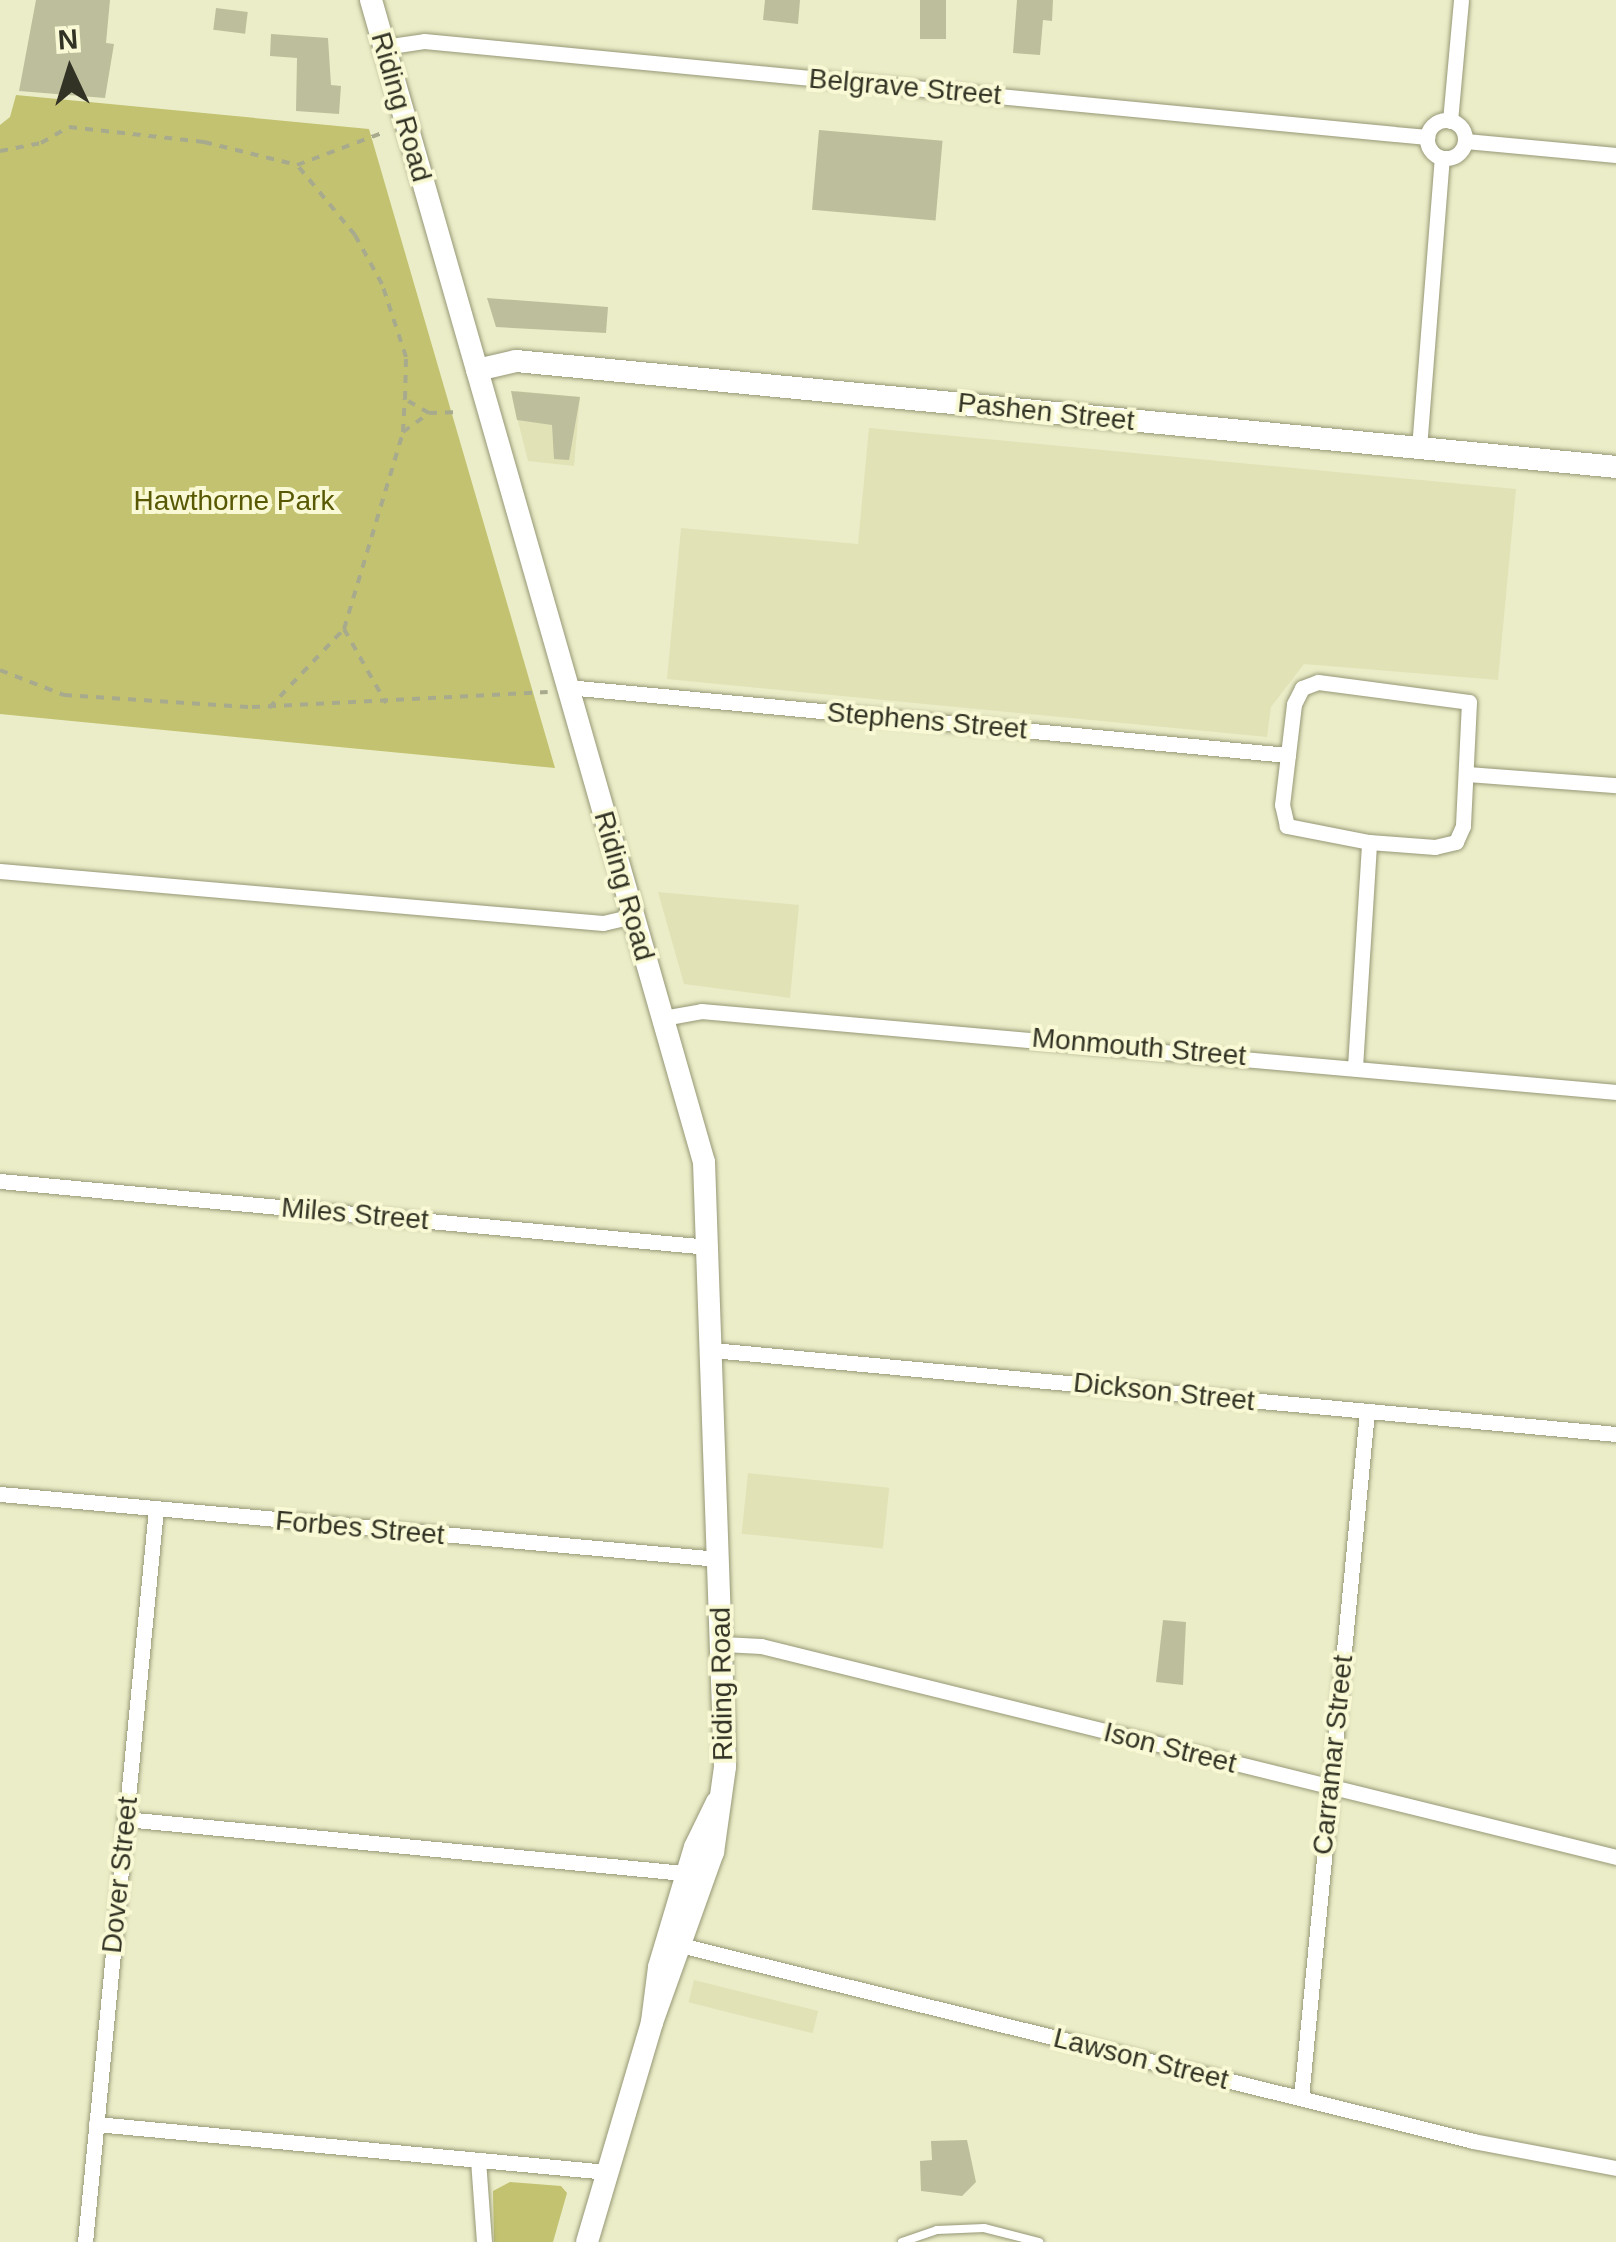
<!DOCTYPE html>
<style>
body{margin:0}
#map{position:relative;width:1616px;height:2242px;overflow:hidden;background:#ebedc8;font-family:Arial,sans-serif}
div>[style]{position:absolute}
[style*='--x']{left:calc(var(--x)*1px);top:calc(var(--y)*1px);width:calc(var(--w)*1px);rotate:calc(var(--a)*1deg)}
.built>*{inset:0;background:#e1e2b6;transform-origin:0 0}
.green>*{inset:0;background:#c2c270}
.building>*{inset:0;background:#bdbe9b;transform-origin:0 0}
.path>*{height:4px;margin-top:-2px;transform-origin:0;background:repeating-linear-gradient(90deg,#a8aa8d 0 8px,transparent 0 16px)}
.roads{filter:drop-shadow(0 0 2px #979876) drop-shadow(0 0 2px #979876)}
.lane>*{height:8px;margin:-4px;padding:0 4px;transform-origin:4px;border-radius:4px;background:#fff}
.street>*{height:15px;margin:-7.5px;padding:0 7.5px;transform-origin:7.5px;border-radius:7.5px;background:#fff}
.street>.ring{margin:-7.5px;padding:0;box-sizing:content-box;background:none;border:15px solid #fff;border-radius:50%}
.secondary>*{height:22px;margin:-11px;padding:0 11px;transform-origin:11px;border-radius:11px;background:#fff}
span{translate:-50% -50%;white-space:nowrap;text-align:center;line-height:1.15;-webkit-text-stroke:8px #f9fad5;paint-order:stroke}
.street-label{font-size:28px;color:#333325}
.park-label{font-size:28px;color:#595804}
.north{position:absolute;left:20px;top:20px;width:100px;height:100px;-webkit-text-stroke:8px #f9fad5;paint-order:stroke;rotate:356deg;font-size:28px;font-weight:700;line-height:40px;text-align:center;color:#333325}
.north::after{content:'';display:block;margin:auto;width:35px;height:45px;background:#333325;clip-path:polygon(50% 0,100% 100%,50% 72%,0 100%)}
</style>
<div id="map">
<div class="built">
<div style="clip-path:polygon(517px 391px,580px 397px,574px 466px,528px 461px,512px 397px)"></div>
<div style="clip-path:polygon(869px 428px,1516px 489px,1498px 680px,1304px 664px,1271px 707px,1267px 737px,667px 679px,681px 528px,858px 544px)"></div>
<div style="clip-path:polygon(658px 892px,799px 905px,790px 998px,684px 984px)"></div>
<div style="left:748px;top:1473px;width:142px;height:61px;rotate:6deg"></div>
<div style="left:694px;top:1980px;width:128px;height:23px;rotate:14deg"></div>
</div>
<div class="green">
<div style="clip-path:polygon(16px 95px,369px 129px,555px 768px,0 714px,0 125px,10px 117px)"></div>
<div style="clip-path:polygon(510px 2182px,561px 2186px,567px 2193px,553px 2242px,494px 2242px,493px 2191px)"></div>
</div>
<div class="building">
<div style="clip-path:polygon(36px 0,110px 0,106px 43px,114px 44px,105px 98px,19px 91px)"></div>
<div style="clip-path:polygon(765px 0,800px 0,798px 24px,763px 20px)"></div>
<div style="left:920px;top:0;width:26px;height:39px"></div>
<div style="clip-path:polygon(1017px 0,1053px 0,1052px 21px,1043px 20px,1040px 55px,1013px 53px)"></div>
<div style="left:216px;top:8px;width:32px;height:22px;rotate:7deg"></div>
<div style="clip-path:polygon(271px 34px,328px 38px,331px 85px,341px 86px,339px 114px,296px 111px,297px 58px,270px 56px)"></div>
<div style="left:819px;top:130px;width:124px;height:80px;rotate:5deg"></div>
<div style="clip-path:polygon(487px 298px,608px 307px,606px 333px,496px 327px)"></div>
<div style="clip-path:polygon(511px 391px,580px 397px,569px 460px,554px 459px,552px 425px,517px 420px)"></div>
<div style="clip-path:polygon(1163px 1620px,1186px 1622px,1183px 1685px,1156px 1682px)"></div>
<div style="clip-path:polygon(967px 2140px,976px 2182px,962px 2196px,921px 2191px,920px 2161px,932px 2160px,931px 2141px)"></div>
</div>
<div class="path">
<div style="--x:0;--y:151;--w:42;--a:-11"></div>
<div style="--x:41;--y:143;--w:32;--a:-30"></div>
<div style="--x:69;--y:127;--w:136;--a:6.3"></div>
<div style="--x:204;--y:142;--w:96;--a:13.9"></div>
<div style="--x:297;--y:165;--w:94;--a:-20.6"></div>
<div style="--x:429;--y:413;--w:32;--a:-2"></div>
<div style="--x:403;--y:432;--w:32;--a:-36"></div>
<div style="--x:429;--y:413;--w:28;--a:-150"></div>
<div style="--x:344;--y:629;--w:85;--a:60.4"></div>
<div style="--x:0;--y:670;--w:69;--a:21.3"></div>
<div style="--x:64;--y:695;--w:188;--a:3.7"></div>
<div style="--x:252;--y:707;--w:296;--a:-2.9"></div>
<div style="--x:269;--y:708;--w:109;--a:-46.5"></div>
<div style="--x:344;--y:629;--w:206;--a:-73.3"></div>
<div style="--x:403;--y:432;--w:33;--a:-87"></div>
<div style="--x:405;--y:399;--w:42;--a:-88.6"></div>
<div style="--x:406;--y:357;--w:77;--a:-108.2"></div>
<div style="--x:382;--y:284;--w:56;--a:-118.9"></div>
<div style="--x:355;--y:235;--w:91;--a:-129.6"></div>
</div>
<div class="roads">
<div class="lane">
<div style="--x:902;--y:2242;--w:37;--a:-19"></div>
<div style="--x:937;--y:2230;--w:47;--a:-2.4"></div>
<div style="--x:984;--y:2228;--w:57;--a:14.3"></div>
</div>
<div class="street">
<div style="--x:384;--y:47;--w:40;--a:-8.5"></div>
<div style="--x:424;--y:41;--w:1008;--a:5.47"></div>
<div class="ring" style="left:1427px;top:120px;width:23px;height:23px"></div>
<div style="--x:1450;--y:121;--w:121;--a:-84.8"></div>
<div style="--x:1465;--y:141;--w:152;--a:5.3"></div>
<div style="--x:1419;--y:448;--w:291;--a:-85.5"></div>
<div style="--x:1318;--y:682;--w:152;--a:7.5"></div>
<div style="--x:1469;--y:702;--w:124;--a:92.8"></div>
<div style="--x:1463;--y:826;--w:17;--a:114"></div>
<div style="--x:1456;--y:842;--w:22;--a:167"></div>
<div style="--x:1435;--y:847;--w:66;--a:-175.7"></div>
<div style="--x:1369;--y:842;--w:84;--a:-169"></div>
<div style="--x:1287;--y:826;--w:22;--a:-103"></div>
<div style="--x:1282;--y:805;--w:102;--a:-83.2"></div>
<div style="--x:1294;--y:704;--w:18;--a:-63"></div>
<div style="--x:1302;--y:688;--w:17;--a:-21"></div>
<div style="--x:567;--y:687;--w:724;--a:5.39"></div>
<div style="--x:1468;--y:774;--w:148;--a:4.3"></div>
<div style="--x:0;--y:871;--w:605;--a:4.93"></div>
<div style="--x:603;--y:923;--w:31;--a:-13"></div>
<div style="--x:663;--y:1018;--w:39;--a:-10"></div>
<div style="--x:701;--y:1011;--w:919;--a:5.06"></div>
<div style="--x:1355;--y:1067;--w:225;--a:-86.4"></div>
<div style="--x:0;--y:1181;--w:712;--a:5.32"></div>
<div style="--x:712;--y:1350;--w:908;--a:5.31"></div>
<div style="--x:0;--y:1494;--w:722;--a:5.17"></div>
<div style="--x:723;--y:1644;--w:38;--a:3"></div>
<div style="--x:761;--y:1646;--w:881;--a:13.86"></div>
<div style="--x:125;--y:1819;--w:572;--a:5.52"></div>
<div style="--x:672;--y:1943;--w:825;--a:13.88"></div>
<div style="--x:1473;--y:2141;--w:146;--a:10.7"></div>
<div style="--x:1301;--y:2098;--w:690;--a:-84.51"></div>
<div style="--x:96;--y:2124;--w:514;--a:5.36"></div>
<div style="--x:478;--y:2160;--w:82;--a:85.8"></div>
<div style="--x:85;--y:2242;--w:736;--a:-84.47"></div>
</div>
<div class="secondary">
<div style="--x:371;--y:0;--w:1209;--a:74.01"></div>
<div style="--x:704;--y:1162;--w:605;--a:88.01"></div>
<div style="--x:725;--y:1767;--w:86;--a:98"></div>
<div style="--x:713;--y:1852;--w:181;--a:109.7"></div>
<div style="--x:477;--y:370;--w:40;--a:-13"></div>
<div style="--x:516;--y:361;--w:1105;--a:5.5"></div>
<div style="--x:587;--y:2242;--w:229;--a:-73.5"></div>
<div style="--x:652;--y:2022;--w:55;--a:-82.7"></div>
<div style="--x:659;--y:1967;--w:125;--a:-73.3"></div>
<div style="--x:695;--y:1847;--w:50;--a:-63.9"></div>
</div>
</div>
<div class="street-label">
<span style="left:905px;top:87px;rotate:5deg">Belgrave Street</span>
<span style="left:401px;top:107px;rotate:74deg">Riding Road</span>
<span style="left:1046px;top:412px;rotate:6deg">Pashen Street</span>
<span style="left:927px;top:721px;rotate:5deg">Stephens Street</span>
<span style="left:624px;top:886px;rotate:74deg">Riding Road</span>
<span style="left:1139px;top:1047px;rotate:5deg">Monmouth Street</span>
<span style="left:355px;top:1214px;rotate:5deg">Miles Street</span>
<span style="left:1164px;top:1392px;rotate:6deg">Dickson Street</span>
<span style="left:360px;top:1528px;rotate:5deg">Forbes Street</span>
<span style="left:722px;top:1684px;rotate:-91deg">Riding Road</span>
<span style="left:1170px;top:1748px;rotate:14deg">Ison Street</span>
<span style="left:1333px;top:1755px;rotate:-84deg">Carramar Street</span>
<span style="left:120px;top:1875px;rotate:-84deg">Dover Street</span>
<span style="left:1141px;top:2059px;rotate:14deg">Lawson Street</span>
</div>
<div class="park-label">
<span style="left:234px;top:501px">Hawthorne Park</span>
</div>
<div class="north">N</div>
</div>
